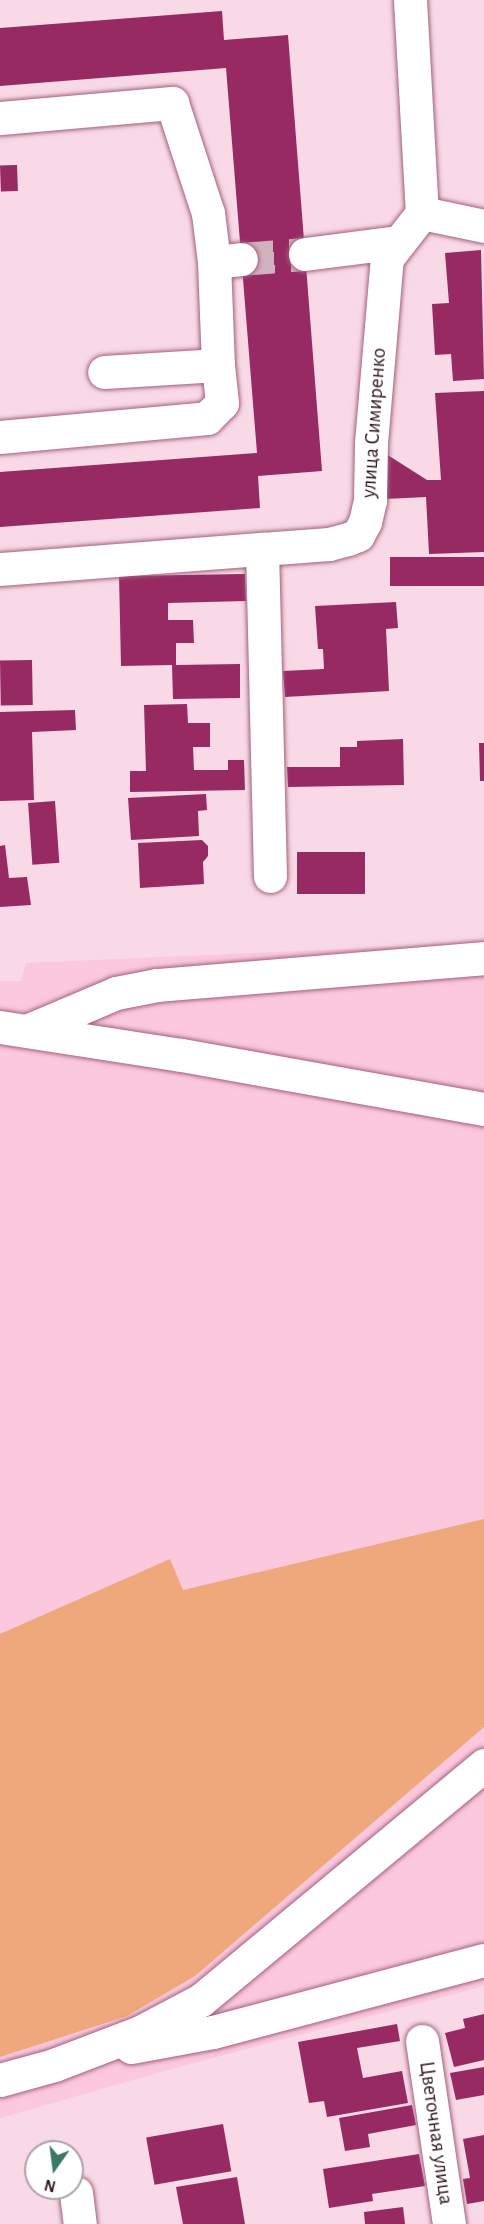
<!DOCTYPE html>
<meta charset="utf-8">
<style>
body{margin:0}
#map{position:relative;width:484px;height:2224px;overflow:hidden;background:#f8d9e5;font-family:"Alegreya Sans",sans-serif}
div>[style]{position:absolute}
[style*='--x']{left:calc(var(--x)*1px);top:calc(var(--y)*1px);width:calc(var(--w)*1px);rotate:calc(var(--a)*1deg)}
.built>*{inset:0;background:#fbc8dd}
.green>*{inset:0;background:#efa87c}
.building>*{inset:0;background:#972a63;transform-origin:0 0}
.minor-tunnel>*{height:33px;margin-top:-16.5px;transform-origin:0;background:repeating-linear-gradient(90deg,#d0b2be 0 33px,transparent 0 49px)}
.roads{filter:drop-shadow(0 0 2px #a3607e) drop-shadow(0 0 2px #a3607e)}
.minor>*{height:33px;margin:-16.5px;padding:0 16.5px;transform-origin:16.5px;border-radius:16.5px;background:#fff}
span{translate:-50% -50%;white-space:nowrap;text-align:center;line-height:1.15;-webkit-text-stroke:6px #fff;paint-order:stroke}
.street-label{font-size:21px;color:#311622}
.north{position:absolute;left:24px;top:2140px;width:60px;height:60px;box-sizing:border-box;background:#fff;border:2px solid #ada2a7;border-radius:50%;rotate:194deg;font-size:16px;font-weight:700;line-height:24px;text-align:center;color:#311622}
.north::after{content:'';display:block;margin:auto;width:21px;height:27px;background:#3a7967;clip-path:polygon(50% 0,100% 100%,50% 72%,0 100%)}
</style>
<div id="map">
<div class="built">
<div style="clip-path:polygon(484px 943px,484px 1986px,164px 2071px,0 2118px,0 981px,21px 981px,26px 963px)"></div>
</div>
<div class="green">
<div style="clip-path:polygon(484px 1519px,484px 1727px,195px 1976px,127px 2016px,0 2057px,0 1634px,170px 1559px,183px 1590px)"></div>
</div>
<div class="building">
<div style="clip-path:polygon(222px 11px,224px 40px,288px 35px,322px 471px,258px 476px,260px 508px,0 527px,0 472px,257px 453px,226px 68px,0 86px,0 28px)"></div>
<div style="left:17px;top:165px;width:26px;height:17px;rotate:88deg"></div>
<div style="clip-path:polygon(481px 250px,484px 379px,453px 381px,451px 354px,435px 355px,432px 304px,449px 303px,445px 253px)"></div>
<div style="clip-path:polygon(484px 391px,484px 552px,429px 554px,426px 497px,385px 499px,383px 452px,427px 480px,441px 480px,435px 393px)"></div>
<div style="left:484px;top:557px;width:29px;height:94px;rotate:90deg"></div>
<div style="clip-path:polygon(245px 574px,246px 601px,168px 603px,168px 620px,193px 620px,194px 643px,176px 643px,176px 665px,240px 664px,240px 698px,173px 699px,172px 665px,121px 666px,119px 576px)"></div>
<div style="clip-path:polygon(396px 602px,398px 628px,386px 629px,389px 691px,285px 697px,283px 671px,324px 669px,323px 649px,318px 649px,315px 606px)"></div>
<div style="left:32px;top:660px;width:45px;height:32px;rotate:89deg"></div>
<div style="clip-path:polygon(187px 704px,188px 723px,210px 723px,210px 747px,193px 747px,194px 770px,228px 770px,228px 760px,244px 760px,245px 790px,130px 792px,130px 771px,146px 771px,144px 705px)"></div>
<div style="clip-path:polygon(75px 710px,76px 730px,32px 732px,34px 800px,0 801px,0 712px)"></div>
<div style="clip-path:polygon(403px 739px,404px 785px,288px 787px,287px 767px,340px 767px,340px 747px,357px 747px,357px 741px)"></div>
<div style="clip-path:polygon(479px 743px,484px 743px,484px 781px,480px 781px)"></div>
<div style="clip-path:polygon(206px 794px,207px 810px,198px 811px,199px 836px,131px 840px,128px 798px)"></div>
<div style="left:55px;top:801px;width:62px;height:27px;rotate:86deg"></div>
<div style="clip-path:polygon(202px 840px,208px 846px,208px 856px,203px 862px,204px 884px,140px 888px,138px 843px)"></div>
<div style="clip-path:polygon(5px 845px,9px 878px,27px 877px,31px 905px,0 907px,0 846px)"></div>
<div style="left:297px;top:852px;width:68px;height:42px"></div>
<div style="clip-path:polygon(484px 2014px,484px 2060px,454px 2067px,445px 2033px,465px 2028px,463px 2019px)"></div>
<div style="clip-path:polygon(397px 2024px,400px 2041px,357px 2048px,363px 2078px,402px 2071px,408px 2103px,327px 2117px,324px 2101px,309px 2103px,298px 2042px)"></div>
<div style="clip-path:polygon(484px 2067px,484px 2095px,456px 2100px,450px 2073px)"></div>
<div style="clip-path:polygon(412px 2105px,416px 2125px,368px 2134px,370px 2147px,345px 2151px,339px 2118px)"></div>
<div style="left:223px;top:2124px;width:48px;height:78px;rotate:80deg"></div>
<div style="clip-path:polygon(484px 2135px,484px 2201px,467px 2204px,463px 2179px,470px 2178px,463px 2139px)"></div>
<div style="clip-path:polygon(419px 2154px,425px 2186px,372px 2194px,373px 2201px,329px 2208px,323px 2169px)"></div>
<div style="clip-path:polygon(237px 2177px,245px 2224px,183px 2224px,176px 2187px)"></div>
<div style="clip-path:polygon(403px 2207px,405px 2224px,365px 2224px,364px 2212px)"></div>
</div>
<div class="minor-tunnel">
<div style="--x:241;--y:259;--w:64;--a:-4.5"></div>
</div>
<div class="roads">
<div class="minor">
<div style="--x:410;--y:0;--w:213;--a:86.8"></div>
<div style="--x:0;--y:118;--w:173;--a:-5"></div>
<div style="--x:172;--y:103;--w:116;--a:71.9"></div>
<div style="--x:208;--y:213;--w:49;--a:83"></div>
<div style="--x:214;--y:262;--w:103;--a:87.8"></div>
<div style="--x:218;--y:365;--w:114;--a:176.5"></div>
<div style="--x:422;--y:213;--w:63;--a:11.8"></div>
<div style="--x:305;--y:254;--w:95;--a:-7.3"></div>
<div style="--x:214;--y:262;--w:27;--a:-6"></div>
<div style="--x:0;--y:437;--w:208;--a:-5.2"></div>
<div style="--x:207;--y:418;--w:21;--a:-45"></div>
<div style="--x:222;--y:403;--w:38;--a:-96"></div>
<div style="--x:0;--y:569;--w:263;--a:-4.4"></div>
<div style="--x:270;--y:876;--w:327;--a:-91.4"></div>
<div style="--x:262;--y:549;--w:67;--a:-4.3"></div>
<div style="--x:329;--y:544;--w:20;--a:-15"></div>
<div style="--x:348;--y:539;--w:11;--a:-22"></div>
<div style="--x:358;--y:535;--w:15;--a:-62"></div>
<div style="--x:365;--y:522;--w:23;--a:-77"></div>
<div style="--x:370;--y:500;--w:57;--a:-89"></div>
<div style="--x:371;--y:443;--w:186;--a:-85.1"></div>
<div style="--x:387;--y:258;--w:57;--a:-52.1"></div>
<div style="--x:0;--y:1027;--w:183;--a:8.8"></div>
<div style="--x:181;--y:1055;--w:308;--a:10.1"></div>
<div style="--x:29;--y:1030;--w:95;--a:-23"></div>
<div style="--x:116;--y:993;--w:42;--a:-11"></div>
<div style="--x:157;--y:985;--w:328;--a:-4.7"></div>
<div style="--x:422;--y:2041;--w:185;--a:81.6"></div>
<div style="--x:131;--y:2047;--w:83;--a:-10.4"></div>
<div style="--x:213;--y:2032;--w:280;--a:-14.9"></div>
<div style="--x:0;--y:2080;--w:56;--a:-15.5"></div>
<div style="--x:54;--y:2065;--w:92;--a:-21"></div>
<div style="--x:140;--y:2032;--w:69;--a:-27.7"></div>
<div style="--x:201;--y:2000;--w:368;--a:-39.7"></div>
<div style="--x:76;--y:2193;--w:31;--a:83"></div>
</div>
</div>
<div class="street-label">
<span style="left:374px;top:423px;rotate:-86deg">улица Симиренко</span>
<span style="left:436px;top:2133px;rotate:82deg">Цветочная улица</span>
</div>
<div class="north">N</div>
</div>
